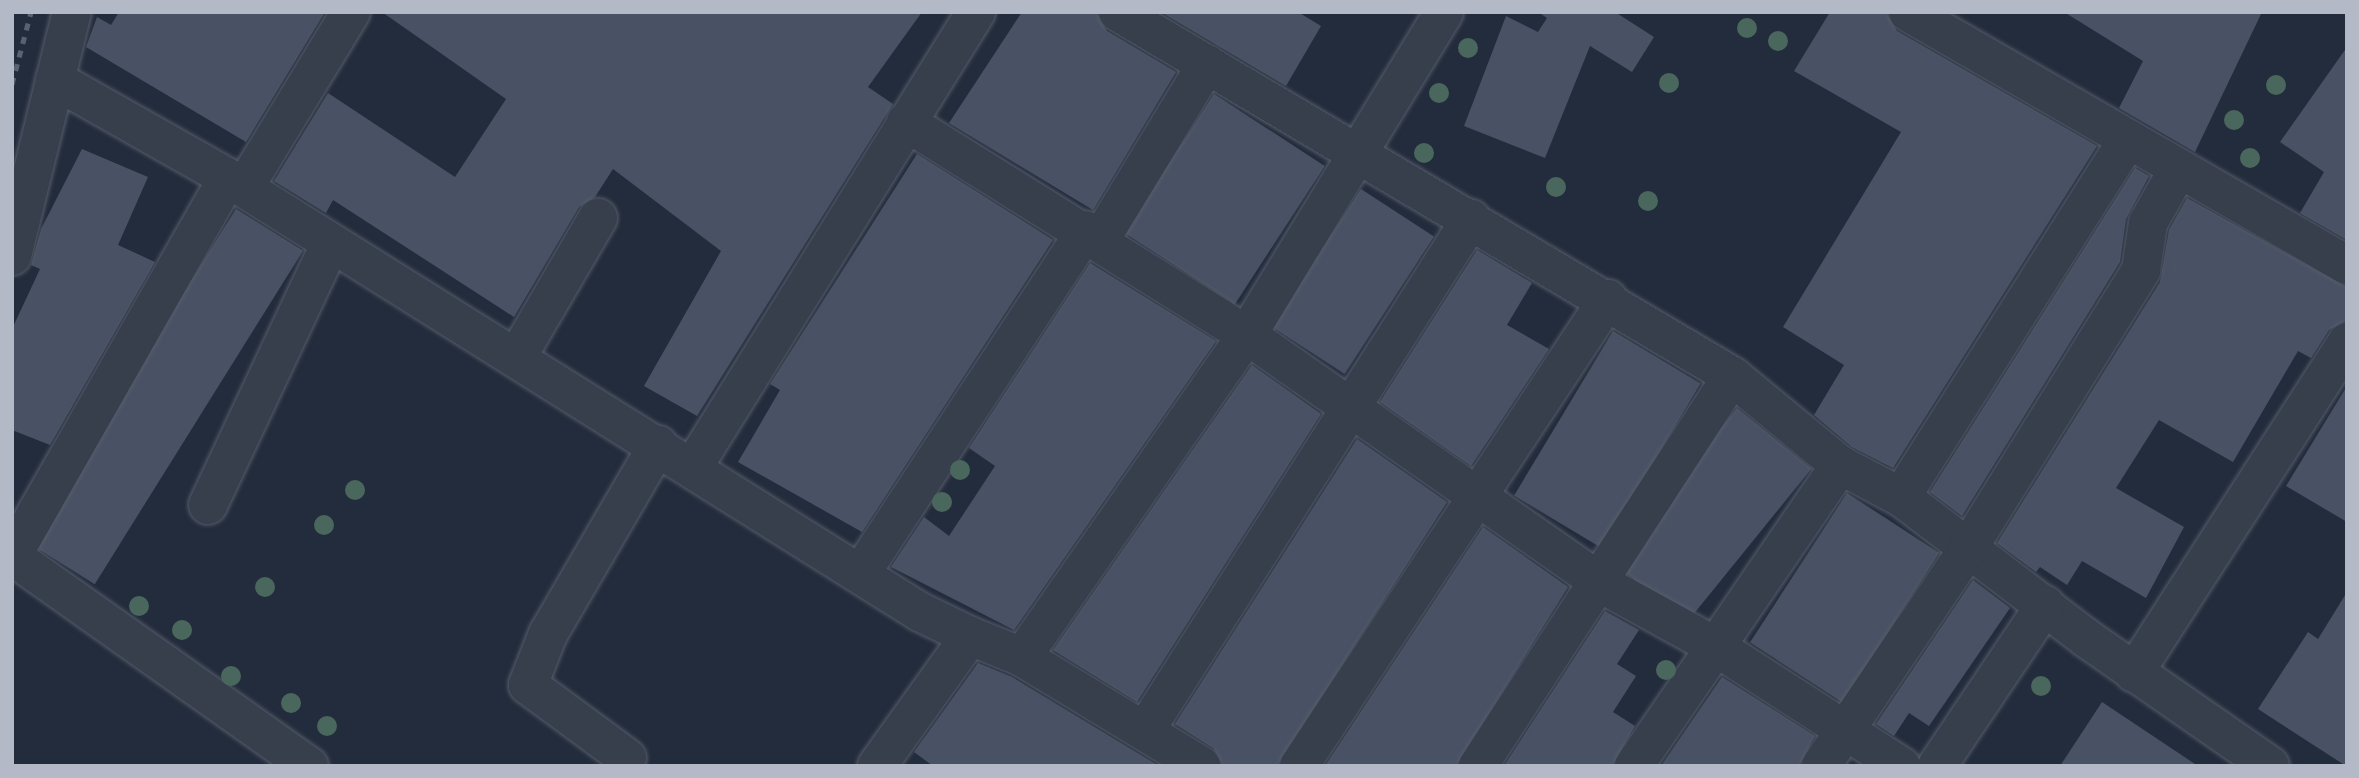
<!DOCTYPE html>
<style>
body{margin:0}
#map{position:relative;width:2359px;height:778px;overflow:hidden;background:#232c3c;font-family:Helvetica,sans-serif}
div>[style]{position:absolute}
[style*='--x']{left:calc(var(--x)*1px);top:calc(var(--y)*1px);width:calc(var(--w)*1px);rotate:calc(var(--a)*1deg)}
.building>*{inset:0;background:#495265;transform-origin:0 0}
.roads{filter:drop-shadow(0 0 2px #555c6a) drop-shadow(0 0 2px #555c6a)}
.minor>*{height:38px;margin:-19px;padding:0 19px;transform-origin:19px;border-radius:19px;background:#373e4c}
.rail>*{height:5px;margin-top:-2.5px;transform-origin:0;background:repeating-linear-gradient(90deg,#596273 0 7px,transparent 0 14px)}
.trees>*{width:20px;height:20px;margin:-10px;border-radius:50%;background:#4a675d}
span{translate:-50% -50%;white-space:nowrap;text-align:center;line-height:1.15;-webkit-text-stroke:5px #1c2331;paint-order:stroke}
.frame{position:absolute;inset:0;border:14px solid #b3b9c7;pointer-events:none}
</style>
<div id="map">
<div class="building">
<div style="clip-path:polygon(119px 12px,325px 12px,246px 142px,86px 47px,97px 17px,111px 25px)"></div>
<div style="clip-path:polygon(382px 12px,922px 12px,868px 87px,893px 104px,697px 416px,644px 386px,721px 251px,613px 169px,595px 197px,579px 207px,514px 317px,333px 200px,326px 213px,274px 181px,328px 93px,455px 177px,506px 99px)"></div>
<div style="clip-path:polygon(1022px 12px,1096px 12px,1107px 31px,1176px 72px,1093px 210px,949px 123px)"></div>
<div style="clip-path:polygon(1161px 12px,1298px 12px,1321px 26px,1286px 86px)"></div>
<div style="clip-path:polygon(1538px 12px,1615px 12px,1654px 37px,1632px 72px,1590px 46px,1545px 158px,1464px 126px,1506px 16px,1538px 32px,1547px 18px)"></div>
<div style="clip-path:polygon(1830px 12px,1886px 12px,1897px 31px,2097px 146px,1893px 468px,1852px 447px,1814px 415px,1844px 365px,1783px 327px,1901px 132px,1794px 71px)"></div>
<div style="clip-path:polygon(2064px 12px,2262px 12px,2195px 152px,2119px 108px,2143px 61px)"></div>
<div style="clip-path:polygon(2347px 47px,2347px 240px,2300px 213px,2324px 172px,2280px 142px)"></div>
<div style="left:1214px;top:94px;width:132px;height:165px;rotate:33deg"></div>
<div style="clip-path:polygon(82px 149px,148px 177px,118px 245px,155px 262px,50px 445px,12px 430px,12px 329px,40px 269px,31px 265px,41px 229px)"></div>
<div style="clip-path:polygon(917px 154px,1053px 240px,862px 532px,738px 462px,780px 390px,770px 384px)"></div>
<div style="clip-path:polygon(2135px 168px,2149px 176px,2126px 219px,2120px 262px,1962px 516px,1930px 492px)"></div>
<div style="left:1361px;top:189px;width:87px;height:164px;rotate:33deg"></div>
<div style="clip-path:polygon(2187px 198px,2347px 287px,2347px 320px,2329px 330px,2311px 358px,2298px 351px,2233px 462px,2159px 420px,2116px 488px,2184px 527px,2146px 598px,2082px 561px,2067px 585px,2040px 567px,2036px 572px,1997px 543px,2160px 282px,2169px 230px)"></div>
<div style="left:236px;top:209px;width:79px;height:393px;rotate:32deg"></div>
<div style="clip-path:polygon(1477px 250px,1532px 283px,1507px 325px,1549px 349px,1471px 466px,1380px 402px)"></div>
<div style="clip-path:polygon(1090px 263px,1216px 341px,1014px 630px,891px 567px,924px 517px,949px 536px,995px 466px,969px 448px)"></div>
<div style="left:1613px;top:331px;width:102px;height:192px;rotate:31deg"></div>
<div style="clip-path:polygon(1252px 365px,1321px 414px,1137px 702px,1053px 650px)"></div>
<div style="clip-path:polygon(2347px 386px,2347px 522px,2286px 486px)"></div>
<div style="left:1737px;top:408px;width:96px;height:198px;rotate:39deg"></div>
<div style="clip-path:polygon(1357px 439px,1447px 502px,1277px 766px,1223px 766px,1213px 748px,1175px 724px)"></div>
<div style="left:1847px;top:493px;width:110px;height:178px;rotate:33deg"></div>
<div style="clip-path:polygon(1483px 527px,1568px 587px,1456px 766px,1325px 766px)"></div>
<div style="clip-path:polygon(1973px 580px,2010px 608px,1929px 726px,1909px 713px,1894px 736px,1876px 724px)"></div>
<div style="clip-path:polygon(2347px 592px,2347px 766px,2346px 766px,2258px 709px,2308px 632px,2318px 639px)"></div>
<div style="clip-path:polygon(1605px 611px,1639px 630px,1617px 664px,1636px 676px,1613px 712px,1635px 726px,1612px 766px,1504px 766px)"></div>
<div style="clip-path:polygon(978px 663px,1012px 677px,1159px 766px,933px 766px,914px 752px)"></div>
<div style="clip-path:polygon(1722px 677px,1815px 736px,1799px 766px,1661px 766px)"></div>
<div style="clip-path:polygon(2102px 702px,2198px 766px,2060px 766px)"></div>
</div>
<div class="roads">
<div class="minor">
<div style="--x:1118;--y:12;--w:714;--a:30.66"></div>
<div style="--x:1732;--y:376;--w:140;--a:39.5"></div>
<div style="--x:1840;--y:465;--w:69;--a:27.7"></div>
<div style="--x:1901;--y:497;--w:233;--a:37.3"></div>
<div style="--x:2086;--y:638;--w:224;--a:34.8"></div>
<div style="--x:1908;--y:12;--w:507;--a:29.96"></div>
<div style="--x:55;--y:80;--w:199;--a:29.5"></div>
<div style="--x:228;--y:178;--w:817;--a:32.09"></div>
<div style="--x:920;--y:612;--w:55;--a:25.6"></div>
<div style="--x:970;--y:636;--w:160;--a:125.6"></div>
<div style="--x:906;--y:122;--w:402;--a:32"></div>
<div style="--x:1247;--y:335;--w:434;--a:35"></div>
<div style="--x:1602;--y:584;--w:127;--a:28.8"></div>
<div style="--x:1713;--y:645;--w:224;--a:32.8"></div>
<div style="--x:244;--y:188;--w:206;--a:-58.7"></div>
<div style="--x:1100;--y:240;--w:206;--a:-58.7"></div>
<div style="--x:12;--y:256;--w:251;--a:-76.2"></div>
<div style="--x:517;--y:357;--w:161;--a:-59.8"></div>
<div style="--x:693;--y:467;--w:536;--a:-58.12"></div>
<div style="--x:1901;--y:497;--w:424;--a:-57.6"></div>
<div style="--x:208;--y:505;--w:289;--a:-64.9"></div>
<div style="--x:12;--y:556;--w:435;--a:-60.3"></div>
<div style="--x:12;--y:556;--w:364;--a:35.3"></div>
<div style="--x:861;--y:573;--w:410;--a:-56.7"></div>
<div style="--x:970;--y:636;--w:56;--a:22"></div>
<div style="--x:1022;--y:657;--w:210;--a:31.3"></div>
<div style="--x:1022;--y:657;--w:393;--a:-55.1"></div>
<div style="--x:1247;--y:335;--w:378;--a:-58.6"></div>
<div style="--x:2134;--y:673;--w:394;--a:-57.2"></div>
<div style="--x:1146;--y:729;--w:605;--a:-57.49"></div>
<div style="--x:627;--y:758;--w:123;--a:-143.6"></div>
<div style="--x:528;--y:685;--w:55;--a:-68.6"></div>
<div style="--x:548;--y:634;--w:219;--a:-59.8"></div>
<div style="--x:1299;--y:766;--w:560;--a:-56.51"></div>
<div style="--x:1478;--y:766;--w:465;--a:-56.9"></div>
<div style="--x:1634;--y:766;--w:365;--a:-55.6"></div>
<div style="--x:1821;--y:766;--w:261;--a:-55.9"></div>
<div style="--x:1967;--y:550;--w:330;--a:-58.1"></div>
<div style="--x:2141;--y:270;--w:48;--a:-81.5"></div>
<div style="--x:2148;--y:223;--w:63;--a:-60.6"></div>
<div style="--x:1937;--y:766;--w:194;--a:-56.1"></div>
</div>
</div>
<div class="rail">
<div style="--x:12;--y:84;--w:74;--a:-75.2"></div>
</div>
<div class="trees">
<div style="left:1747px;top:28px"></div>
<div style="left:1778px;top:41px"></div>
<div style="left:1468px;top:48px"></div>
<div style="left:1669px;top:83px"></div>
<div style="left:2276px;top:85px"></div>
<div style="left:1439px;top:93px"></div>
<div style="left:2234px;top:120px"></div>
<div style="left:1424px;top:153px"></div>
<div style="left:2250px;top:158px"></div>
<div style="left:1556px;top:187px"></div>
<div style="left:1648px;top:201px"></div>
<div style="left:960px;top:470px"></div>
<div style="left:355px;top:490px"></div>
<div style="left:942px;top:502px"></div>
<div style="left:324px;top:525px"></div>
<div style="left:265px;top:587px"></div>
<div style="left:139px;top:606px"></div>
<div style="left:182px;top:630px"></div>
<div style="left:1666px;top:670px"></div>
<div style="left:231px;top:676px"></div>
<div style="left:2041px;top:686px"></div>
<div style="left:291px;top:703px"></div>
<div style="left:327px;top:726px"></div>
</div>
<div class="frame"></div>
</div>
